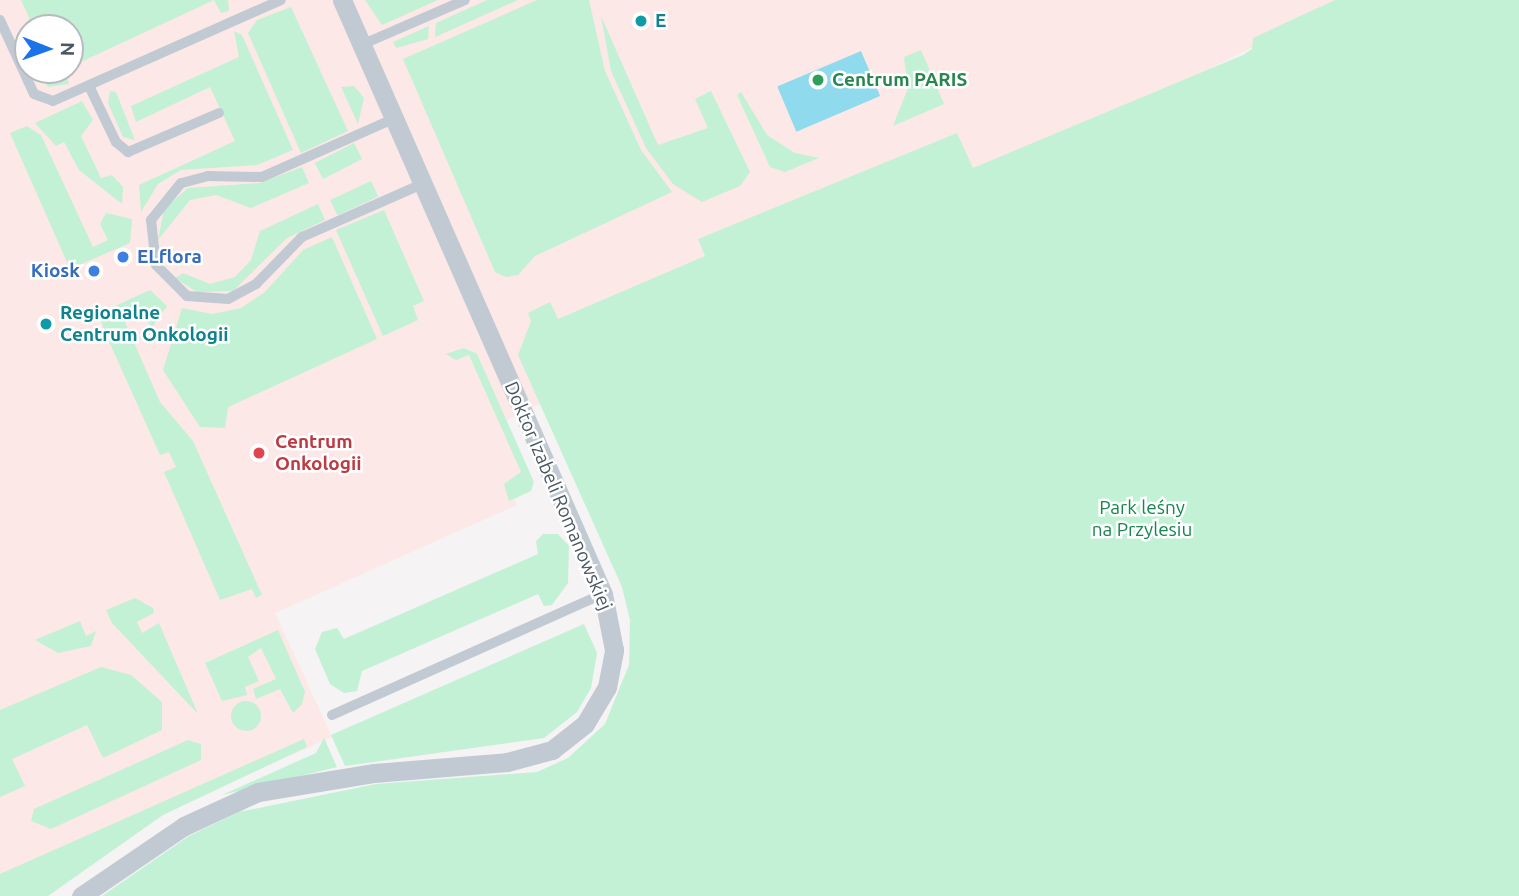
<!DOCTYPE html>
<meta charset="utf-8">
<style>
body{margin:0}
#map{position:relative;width:1519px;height:896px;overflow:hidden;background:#f5f3f3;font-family:Ubuntu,sans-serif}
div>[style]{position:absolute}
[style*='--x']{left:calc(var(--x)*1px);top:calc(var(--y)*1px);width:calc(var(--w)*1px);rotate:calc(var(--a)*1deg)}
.medical>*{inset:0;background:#fce8e6}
.green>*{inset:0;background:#c3f1d5;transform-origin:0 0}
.round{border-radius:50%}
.water>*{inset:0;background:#90daee;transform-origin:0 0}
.service>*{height:10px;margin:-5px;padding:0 5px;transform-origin:5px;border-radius:5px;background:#c1cad2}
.minor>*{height:19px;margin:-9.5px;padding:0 9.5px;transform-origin:9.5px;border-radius:9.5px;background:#c1cad2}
.dots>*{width:19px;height:19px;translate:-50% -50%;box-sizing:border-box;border:4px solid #fff;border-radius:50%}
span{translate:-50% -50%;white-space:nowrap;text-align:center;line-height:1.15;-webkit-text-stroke:5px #fff;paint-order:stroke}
.culture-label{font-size:19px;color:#0d838f;font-weight:700}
.left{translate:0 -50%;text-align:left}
.leisure-label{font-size:19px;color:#27864d;font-weight:700}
.shop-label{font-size:19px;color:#366cbe;font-weight:700}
.right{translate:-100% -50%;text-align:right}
.health-label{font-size:19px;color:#be3a42;font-weight:700}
.street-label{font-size:19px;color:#4a5661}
.park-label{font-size:19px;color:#17864f}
.north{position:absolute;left:14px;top:14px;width:70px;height:70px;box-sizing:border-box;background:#fff;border:2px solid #b7bbc0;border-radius:50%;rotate:91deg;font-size:19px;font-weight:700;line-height:28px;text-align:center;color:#4a5661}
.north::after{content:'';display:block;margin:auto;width:24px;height:32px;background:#1a73e8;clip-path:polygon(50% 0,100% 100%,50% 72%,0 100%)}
</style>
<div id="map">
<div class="medical">
<div style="clip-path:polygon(evenodd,0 0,1347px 0,505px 421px,532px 484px,512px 493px,517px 505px,275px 613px,332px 737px,98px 841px,0 896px,0 0,28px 28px,70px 28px,70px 70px,28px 70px,28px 28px)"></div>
</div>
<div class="green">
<div style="clip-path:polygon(21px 0,228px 0,229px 11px,221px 13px,214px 0,70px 67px,70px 28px,34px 28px)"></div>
<div style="clip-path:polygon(365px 0,438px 0,382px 25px)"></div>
<div style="clip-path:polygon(487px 0,518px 0,435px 37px,436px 23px)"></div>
<div style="clip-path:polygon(537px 0,589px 0,605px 71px,641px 150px,672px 192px,535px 256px,518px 275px,506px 277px,495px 272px,403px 59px)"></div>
<div style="clip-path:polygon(1335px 0,1519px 0,1519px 896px,102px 896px,189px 836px,239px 812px,376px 784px,537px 772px,568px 758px,605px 724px,629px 665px,630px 620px,622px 587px,518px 355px,531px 321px,528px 313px,550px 302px,558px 319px,705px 256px,698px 239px,957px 133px,973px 168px,1243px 55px,1252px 49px,1253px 38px)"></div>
<div style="clip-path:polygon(291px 7px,348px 131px,301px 153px,248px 33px,257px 20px)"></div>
<div style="clip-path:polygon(601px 16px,658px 145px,708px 128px,695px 99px,711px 91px,750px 172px,740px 186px,702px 202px,673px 184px,646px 148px,611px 71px)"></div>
<div style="clip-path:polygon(429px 26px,428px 39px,396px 48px,393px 42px)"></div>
<div style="clip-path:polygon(234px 31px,242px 35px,293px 150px,257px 165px,181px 170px,158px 184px,141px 212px,139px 185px,235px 141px,210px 87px,136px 122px,131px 106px,239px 57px)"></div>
<div style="clip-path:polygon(921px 50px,944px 104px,893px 126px,908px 88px,904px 57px)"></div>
<div style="clip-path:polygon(33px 70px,65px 70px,69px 84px,48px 87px)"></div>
<div style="clip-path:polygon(354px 86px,364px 98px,358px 124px,341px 87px)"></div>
<div style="clip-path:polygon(110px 91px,116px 92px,135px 140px,123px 137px,108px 103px)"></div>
<div style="clip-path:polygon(741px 92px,767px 135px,795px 153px,819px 158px,785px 172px,770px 167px,737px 95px)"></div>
<div style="clip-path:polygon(82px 101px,93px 120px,81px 136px,101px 178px,112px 175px,123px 187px,122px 204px,79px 170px,64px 142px,56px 146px,35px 123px)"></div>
<div style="clip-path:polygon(27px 126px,41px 135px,93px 247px,108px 240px,100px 224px,106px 213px,132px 219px,130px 243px,70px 269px,10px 133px)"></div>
<div style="left:354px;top:143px;width:18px;height:44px;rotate:63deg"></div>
<div style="clip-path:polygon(302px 167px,309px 183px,251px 208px,216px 195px,190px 200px,158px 240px,164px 209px,188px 188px,260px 183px)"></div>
<div style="left:371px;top:181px;width:17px;height:45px;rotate:65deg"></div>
<div style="clip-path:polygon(318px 204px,325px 220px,287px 238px,233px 291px,197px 292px,175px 278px,183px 273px,210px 284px,235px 277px,251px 260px,260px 231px)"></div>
<div style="clip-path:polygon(384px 210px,424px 301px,413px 306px,418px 320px,383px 336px,336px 230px)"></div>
<div style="clip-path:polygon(332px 237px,377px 339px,228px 407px,225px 428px,200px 427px,163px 370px,182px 308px,212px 314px,241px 308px,265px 292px,303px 250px)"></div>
<div style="clip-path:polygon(150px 290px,167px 306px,152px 328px,138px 307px,122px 315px,160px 402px,193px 441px,262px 595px,256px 598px,252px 589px,220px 600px,164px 472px,176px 467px,169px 452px,160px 455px,103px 328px,100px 313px)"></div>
<div style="clip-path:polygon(464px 348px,477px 354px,534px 482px,531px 491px,509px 501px,504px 484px,521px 472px,469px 355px,456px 360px,446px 354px)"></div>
<div style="clip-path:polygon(543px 534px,558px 534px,569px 546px,568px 583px,552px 605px,544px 606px,538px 594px,362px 671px,357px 691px,344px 693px,330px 684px,315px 649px,322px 632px,337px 628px,344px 639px,538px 554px,536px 541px)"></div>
<div style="clip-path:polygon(135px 598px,153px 608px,154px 613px,137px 622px,142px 633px,159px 623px,198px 714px,112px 623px,106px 610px)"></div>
<div style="clip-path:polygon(80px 621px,86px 636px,96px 631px,91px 646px,58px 653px,35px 640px)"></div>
<div style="clip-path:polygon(584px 624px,597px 653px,591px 688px,577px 712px,544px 738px,345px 766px,331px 735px)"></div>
<div style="clip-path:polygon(278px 630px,305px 692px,302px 704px,293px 713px,280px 689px,256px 699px,253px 689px,276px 679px,261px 648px,248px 657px,259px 681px,245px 687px,247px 695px,222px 701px,205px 663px)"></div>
<div style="clip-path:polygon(101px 667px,131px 675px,162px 702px,162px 730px,103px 758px,87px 725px,12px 759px,25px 786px,0 797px,0 710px)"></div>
<div class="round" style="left:231px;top:701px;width:30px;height:30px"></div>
<div style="clip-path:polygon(324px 738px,337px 767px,222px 795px,316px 753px)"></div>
<div style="clip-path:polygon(304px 739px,307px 747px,163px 815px,48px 896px,0 896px,0 874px)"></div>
<div style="clip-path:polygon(188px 740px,201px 744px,201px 760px,51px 829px,31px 821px,34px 809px)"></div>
</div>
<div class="water">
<div style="left:861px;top:51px;width:49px;height:91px;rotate:67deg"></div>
</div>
<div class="service">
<div style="--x:0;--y:20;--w:81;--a:65.3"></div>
<div style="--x:34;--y:94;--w:20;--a:20"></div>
<div style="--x:53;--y:101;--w:249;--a:-23.9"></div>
<div style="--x:361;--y:45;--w:113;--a:-23.4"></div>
<div style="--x:90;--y:88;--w:60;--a:64.3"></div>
<div style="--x:116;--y:142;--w:16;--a:40"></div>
<div style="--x:128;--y:152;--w:99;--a:-23.2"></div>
<div style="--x:393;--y:119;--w:143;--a:156.1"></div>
<div style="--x:262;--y:177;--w:54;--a:-178.9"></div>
<div style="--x:208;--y:176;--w:28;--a:165"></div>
<div style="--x:181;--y:183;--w:48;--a:129"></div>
<div style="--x:151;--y:220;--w:45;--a:83.7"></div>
<div style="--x:156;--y:265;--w:44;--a:45"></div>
<div style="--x:187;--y:296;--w:41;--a:4.2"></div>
<div style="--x:228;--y:299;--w:32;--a:-28"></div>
<div style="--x:256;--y:284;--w:66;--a:-45.6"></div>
<div style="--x:302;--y:237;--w:131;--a:-23.8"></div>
<div style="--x:332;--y:715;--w:297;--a:-24.1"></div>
</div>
<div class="minor">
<div style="--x:81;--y:896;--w:125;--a:-34.2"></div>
<div style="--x:184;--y:826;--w:81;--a:-24.7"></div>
<div style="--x:258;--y:792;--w:118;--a:-9.3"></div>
<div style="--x:374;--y:773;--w:133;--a:-4.7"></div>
<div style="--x:507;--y:762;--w:47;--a:-14.9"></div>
<div style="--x:552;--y:750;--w:42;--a:-38.2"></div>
<div style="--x:585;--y:724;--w:43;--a:-59.3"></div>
<div style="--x:607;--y:687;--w:38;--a:-79"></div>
<div style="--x:614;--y:650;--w:57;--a:-101.1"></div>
<div style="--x:603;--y:594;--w:649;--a:-113.72"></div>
</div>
<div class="dots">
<div style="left:641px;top:21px;background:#0f9aa8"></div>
<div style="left:818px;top:80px;background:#2e9e5b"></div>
<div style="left:123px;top:257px;background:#3f7fe0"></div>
<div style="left:94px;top:271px;background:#3f7fe0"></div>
<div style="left:46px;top:324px;background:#0f9aa8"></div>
<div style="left:259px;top:453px;background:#e0444e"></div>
</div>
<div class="culture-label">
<span class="left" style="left:655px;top:21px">E</span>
<span class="left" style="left:60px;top:324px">Regionalne<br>Centrum Onkologii</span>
</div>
<div class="leisure-label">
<span class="left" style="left:832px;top:80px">Centrum PARIS</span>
</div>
<div class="shop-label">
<span class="left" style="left:137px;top:257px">ELflora</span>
<span class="right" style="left:80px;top:271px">Kiosk</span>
</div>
<div class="health-label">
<span class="left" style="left:275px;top:453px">Centrum<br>Onkologii</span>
</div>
<div class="street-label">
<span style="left:558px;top:496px;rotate:67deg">Doktor Izabeli Romanowskiej</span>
</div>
<div class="park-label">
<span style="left:1142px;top:519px">Park leśny<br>na Przylesiu</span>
</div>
<div class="north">N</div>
</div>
